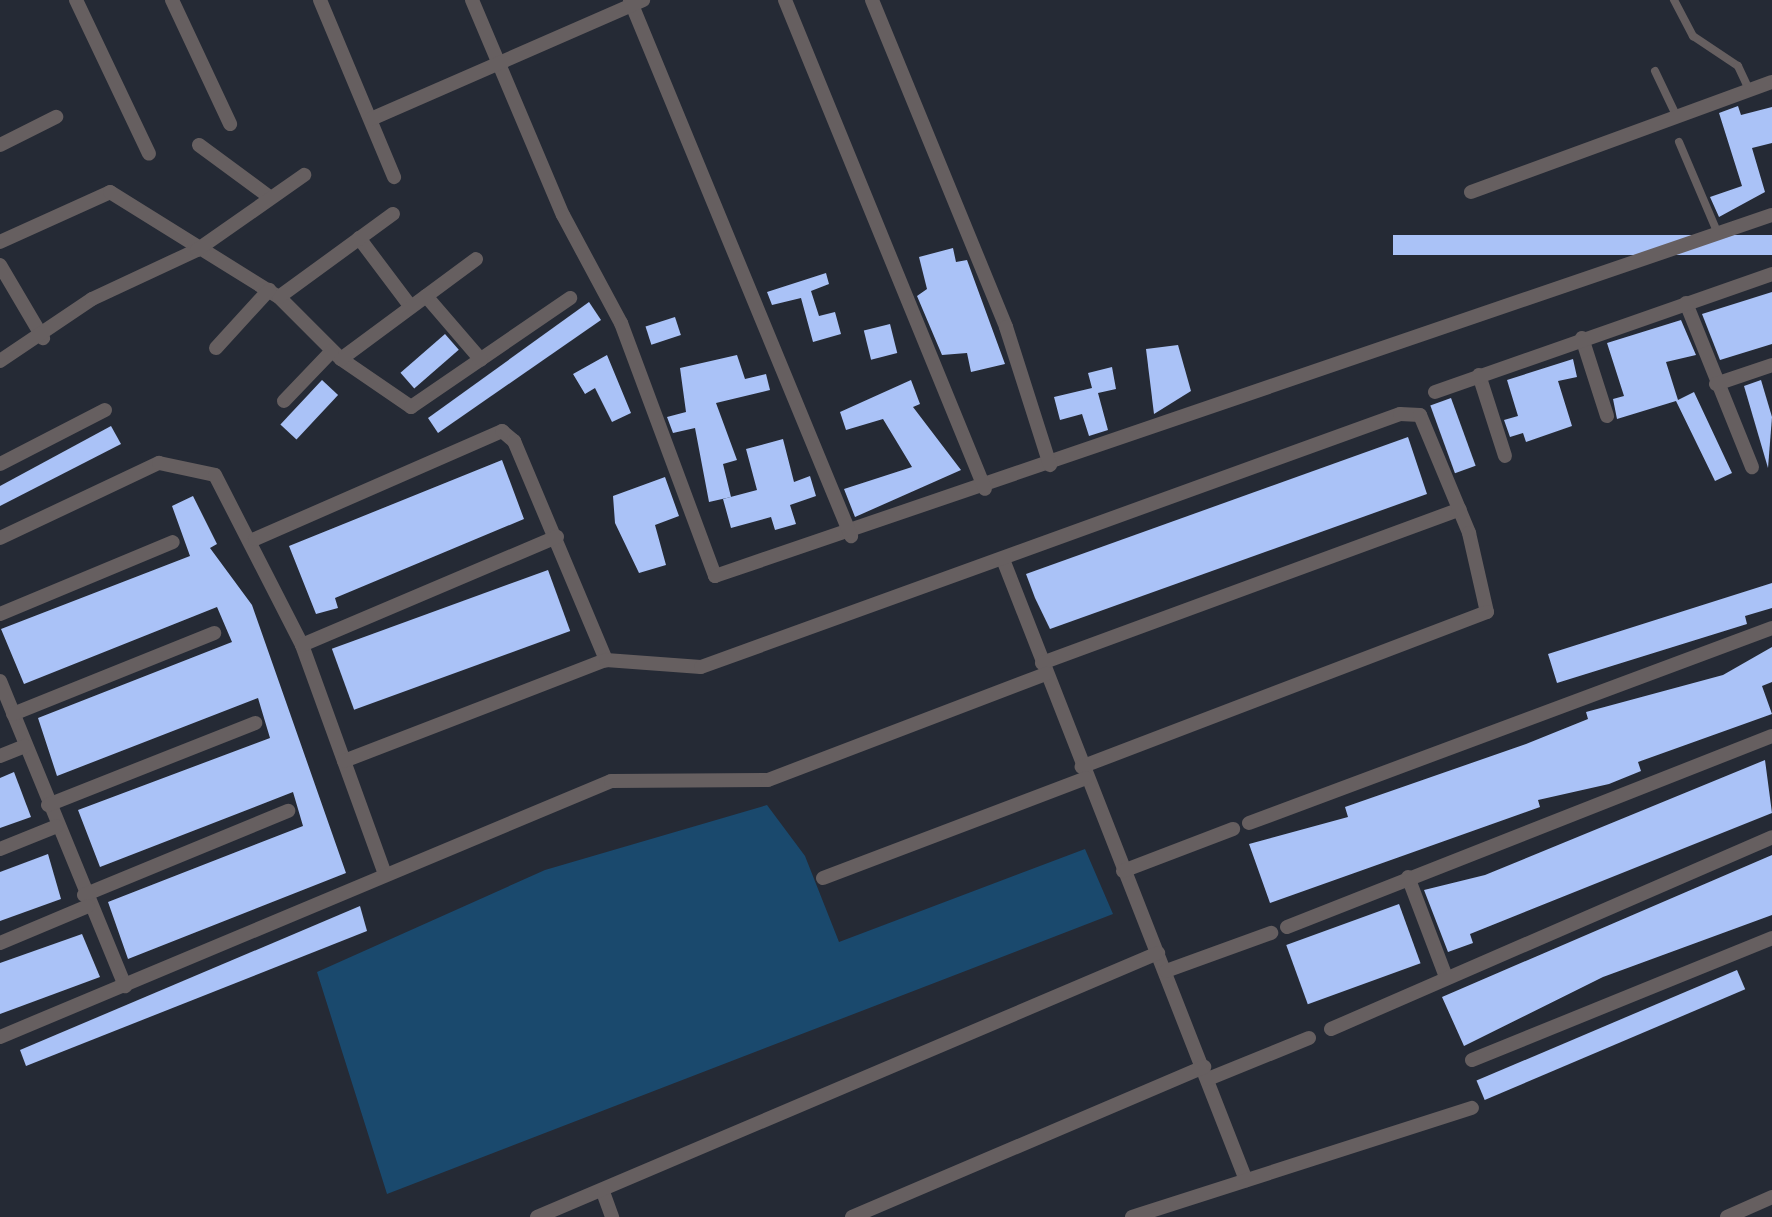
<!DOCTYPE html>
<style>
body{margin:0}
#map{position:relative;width:1772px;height:1217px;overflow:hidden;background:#252a35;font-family:"DM Sans",sans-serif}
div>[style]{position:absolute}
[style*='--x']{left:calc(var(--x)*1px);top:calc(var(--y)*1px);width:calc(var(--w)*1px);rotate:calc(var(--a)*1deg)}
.water>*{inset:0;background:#1a496d}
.building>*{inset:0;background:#aac2f7;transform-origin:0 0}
.service>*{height:8px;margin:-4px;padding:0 4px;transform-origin:4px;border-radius:4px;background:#665f60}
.minor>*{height:14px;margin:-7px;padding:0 7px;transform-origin:7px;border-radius:7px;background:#665f60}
span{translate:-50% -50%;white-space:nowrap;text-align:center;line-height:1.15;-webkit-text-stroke:10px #1c212b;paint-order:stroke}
</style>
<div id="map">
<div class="water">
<div style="clip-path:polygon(767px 805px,805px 856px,839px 942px,1085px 849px,1113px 914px,387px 1194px,317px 972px,545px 870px)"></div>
</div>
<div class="building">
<div style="clip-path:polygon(1738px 106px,1741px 115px,1772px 107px,1772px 143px,1752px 148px,1765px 192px,1719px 217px,1710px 197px,1742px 186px,1719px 113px)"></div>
<div style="left:1772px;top:235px;width:20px;height:379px;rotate:90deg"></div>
<div style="clip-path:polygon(953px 248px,956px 262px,967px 260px,1005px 364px,971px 372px,967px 353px,942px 355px,917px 296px,927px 289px,919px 257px)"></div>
<div style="clip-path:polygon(826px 273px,829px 284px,811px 291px,819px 316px,835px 312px,841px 334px,813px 342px,801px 298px,772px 305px,767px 292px)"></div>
<div style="clip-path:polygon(1772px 292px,1772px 344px,1720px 360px,1702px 314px)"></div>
<div style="clip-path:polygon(589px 302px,601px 320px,438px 433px,428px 418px)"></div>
<div style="left:675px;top:317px;width:19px;height:31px;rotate:72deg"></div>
<div style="clip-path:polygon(1681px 320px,1696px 355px,1666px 362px,1678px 400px,1694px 392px,1732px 473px,1715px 481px,1676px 401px,1617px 419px,1613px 399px,1624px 396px,1607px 343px)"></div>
<div style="left:890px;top:324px;width:30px;height:27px;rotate:76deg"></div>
<div style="left:445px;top:334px;width:21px;height:59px;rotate:49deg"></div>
<div style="clip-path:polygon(1178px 345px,1191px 391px,1154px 414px,1146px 349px)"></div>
<div style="clip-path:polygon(607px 355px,631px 413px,612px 422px,595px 388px,585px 394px,573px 374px)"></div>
<div style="clip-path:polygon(737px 355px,745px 379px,766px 374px,770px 390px,716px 403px,737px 460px,723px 464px,731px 497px,709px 502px,695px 428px,673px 433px,667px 417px,686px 412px,680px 368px)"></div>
<div style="clip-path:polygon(1573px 359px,1577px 377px,1558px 381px,1572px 426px,1526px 442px,1523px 433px,1510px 437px,1504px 420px,1518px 416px,1507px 380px)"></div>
<div style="clip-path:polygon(1112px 367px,1116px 389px,1098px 393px,1108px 430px,1089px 436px,1082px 414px,1060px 420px,1054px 397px,1092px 388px,1088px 373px)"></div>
<div style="left:322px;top:380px;width:22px;height:61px;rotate:43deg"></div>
<div style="clip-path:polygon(911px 380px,920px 404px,913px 407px,961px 470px,855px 517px,844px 489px,912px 467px,883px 419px,846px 430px,840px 412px)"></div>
<div style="clip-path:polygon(1761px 380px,1772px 417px,1768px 468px,1744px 386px)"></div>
<div style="left:1451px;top:398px;width:72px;height:22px;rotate:70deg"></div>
<div style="clip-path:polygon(111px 426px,121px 444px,0 506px,0 486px)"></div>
<div style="clip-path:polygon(1408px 437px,1427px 494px,1050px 629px,1035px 598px,1026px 574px)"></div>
<div style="clip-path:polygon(783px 439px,794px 482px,810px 476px,816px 496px,790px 505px,796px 524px,775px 530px,771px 517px,731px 528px,723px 499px,757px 490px,746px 449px)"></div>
<div style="clip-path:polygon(502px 460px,524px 519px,335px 598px,338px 608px,316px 614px,289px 546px)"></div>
<div style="clip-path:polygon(665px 477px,679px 516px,655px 525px,666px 565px,639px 573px,615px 523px,613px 496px)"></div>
<div style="clip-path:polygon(193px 496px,217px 544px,210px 548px,252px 605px,346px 873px,128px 959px,108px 902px,303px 826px,293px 792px,100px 867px,78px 810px,270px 738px,258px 698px,57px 776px,38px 718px,232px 642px,217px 607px,24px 684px,1px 629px,190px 556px,172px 506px)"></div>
<div style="left:548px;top:570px;width:65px;height:230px;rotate:70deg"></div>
<div style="clip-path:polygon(1772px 583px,1772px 608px,1745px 616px,1747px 624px,1557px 683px,1548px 654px)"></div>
<div style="clip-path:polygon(1772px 647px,1772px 682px,1762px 686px,1772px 714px,1638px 762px,1641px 771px,1609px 784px,1538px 800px,1540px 807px,1270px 903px,1249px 844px,1348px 817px,1345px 807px,1526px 744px,1588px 719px,1586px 712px,1723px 675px)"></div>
<div style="clip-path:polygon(1765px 760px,1772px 813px,1470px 934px,1473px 943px,1448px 952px,1424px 890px,1485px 875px)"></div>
<div style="clip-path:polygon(14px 772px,31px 817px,0 828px,0 778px)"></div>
<div style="clip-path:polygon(48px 854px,61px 899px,0 921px,0 872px)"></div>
<div style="clip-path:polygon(1772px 855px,1772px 915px,1603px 977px,1464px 1046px,1442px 997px)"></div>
<div style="left:1399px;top:904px;width:63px;height:120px;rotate:70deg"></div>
<div style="clip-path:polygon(360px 906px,367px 931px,26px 1066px,20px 1050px)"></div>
<div style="clip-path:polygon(82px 934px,100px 977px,0 1014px,0 963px)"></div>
<div style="left:1737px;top:970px;width:21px;height:283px;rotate:67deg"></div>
</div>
<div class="service">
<div style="--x:1674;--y:0;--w:41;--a:62.2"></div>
<div style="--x:1693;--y:36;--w:54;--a:33.7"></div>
<div style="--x:1738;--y:66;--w:26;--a:65"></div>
<div style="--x:1655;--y:71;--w:49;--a:64.5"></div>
<div style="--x:1679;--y:142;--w:100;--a:67"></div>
</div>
<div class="minor">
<div style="--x:76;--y:0;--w:170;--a:64.6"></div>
<div style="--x:172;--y:0;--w:137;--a:64.9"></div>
<div style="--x:320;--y:0;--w:192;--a:67.3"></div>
<div style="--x:472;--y:0;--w:233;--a:67.1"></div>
<div style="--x:563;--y:215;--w:123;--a:61.8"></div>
<div style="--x:621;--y:323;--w:270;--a:69.6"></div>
<div style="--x:715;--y:576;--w:1117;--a:-18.86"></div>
<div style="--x:630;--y:0;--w:580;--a:67.59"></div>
<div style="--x:785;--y:0;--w:528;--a:67.76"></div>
<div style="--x:872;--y:0;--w:353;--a:67.7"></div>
<div style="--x:1006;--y:327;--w:145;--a:72.3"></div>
<div style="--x:371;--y:119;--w:297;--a:-23.6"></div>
<div style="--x:0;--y:145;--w:63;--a:-26.6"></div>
<div style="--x:199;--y:145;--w:89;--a:36.4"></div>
<div style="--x:1471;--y:192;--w:320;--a:-20.1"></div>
<div style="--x:359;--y:238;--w:86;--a:53"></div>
<div style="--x:0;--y:242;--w:121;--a:-24.4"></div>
<div style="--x:110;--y:192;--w:199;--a:31.9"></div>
<div style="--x:279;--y:297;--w:88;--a:45"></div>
<div style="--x:341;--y:359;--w:85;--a:34.4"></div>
<div style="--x:411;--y:407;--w:193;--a:-34.4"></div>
<div style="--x:0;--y:265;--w:85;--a:59.5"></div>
<div style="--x:426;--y:296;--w:84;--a:49.3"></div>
<div style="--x:279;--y:297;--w:141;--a:-36.1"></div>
<div style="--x:1686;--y:303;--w:177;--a:68.1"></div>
<div style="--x:1582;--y:338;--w:82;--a:72.2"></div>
<div style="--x:216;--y:348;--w:79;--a:-47.6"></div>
<div style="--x:341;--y:359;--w:168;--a:-36.5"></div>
<div style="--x:0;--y:361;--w:111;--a:-34"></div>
<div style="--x:92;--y:299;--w:116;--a:-25"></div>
<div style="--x:197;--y:250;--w:131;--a:-35"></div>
<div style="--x:1479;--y:375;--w:85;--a:72.2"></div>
<div style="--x:1716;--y:384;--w:59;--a:-18.7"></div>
<div style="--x:1435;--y:392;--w:357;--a:-19.3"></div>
<div style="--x:284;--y:401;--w:69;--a:-46.2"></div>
<div style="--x:0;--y:464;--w:118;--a:-27.2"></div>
<div style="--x:0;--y:538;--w:176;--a:-25.3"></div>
<div style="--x:159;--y:463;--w:57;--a:12.1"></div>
<div style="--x:215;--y:475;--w:191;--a:62.9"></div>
<div style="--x:302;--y:645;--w:244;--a:70.1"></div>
<div style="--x:255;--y:539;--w:270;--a:-23.6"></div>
<div style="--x:502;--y:431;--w:16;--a:40"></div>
<div style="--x:514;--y:441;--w:238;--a:67.2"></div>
<div style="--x:1004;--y:562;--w:664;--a:68.62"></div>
<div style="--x:0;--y:614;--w:187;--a:-22.6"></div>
<div style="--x:302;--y:645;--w:277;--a:-23"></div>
<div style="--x:1042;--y:663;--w:445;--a:-20.2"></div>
<div style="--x:0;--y:681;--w:330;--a:67.7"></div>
<div style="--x:13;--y:714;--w:217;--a:-21.9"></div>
<div style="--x:0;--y:756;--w:27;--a:-22"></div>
<div style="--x:344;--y:761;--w:281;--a:-21.1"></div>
<div style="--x:606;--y:660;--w:95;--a:4.2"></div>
<div style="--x:701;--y:667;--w:743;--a:-19.9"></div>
<div style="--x:1400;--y:414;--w:20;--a:3"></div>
<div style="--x:1420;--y:415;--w:128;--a:67.4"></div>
<div style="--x:1469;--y:533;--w:81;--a:77.2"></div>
<div style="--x:1487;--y:612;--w:434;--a:159.1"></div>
<div style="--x:48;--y:805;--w:223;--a:-21.6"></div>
<div style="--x:1249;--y:823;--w:558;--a:-20.45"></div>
<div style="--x:0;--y:849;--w:61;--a:-22"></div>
<div style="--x:1123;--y:871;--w:118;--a:-20.9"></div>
<div style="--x:1408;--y:877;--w:107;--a:69.2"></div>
<div style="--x:823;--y:878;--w:281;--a:-20.8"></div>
<div style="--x:84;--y:895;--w:221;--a:-22.4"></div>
<div style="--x:1287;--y:927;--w:521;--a:-21.5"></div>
<div style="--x:0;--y:943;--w:95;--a:-22.8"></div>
<div style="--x:1166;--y:971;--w:112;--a:-19.9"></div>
<div style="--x:1331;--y:1029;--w:481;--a:-23.5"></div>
<div style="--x:0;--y:1037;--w:662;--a:-22.73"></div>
<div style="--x:611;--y:781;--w:157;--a:-0.4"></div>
<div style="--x:768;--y:780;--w:298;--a:-20.9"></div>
<div style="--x:1472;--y:1060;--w:324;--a:-22.1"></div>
<div style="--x:1208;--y:1079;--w:109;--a:-22.1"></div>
<div style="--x:603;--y:1192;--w:27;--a:70"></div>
<div style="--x:537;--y:1217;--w:675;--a:-23.03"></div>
<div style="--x:852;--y:1217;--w:383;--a:-23.1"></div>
<div style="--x:1132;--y:1217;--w:357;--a:-17.8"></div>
<div style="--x:1727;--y:1217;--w:49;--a:-24"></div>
</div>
</div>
